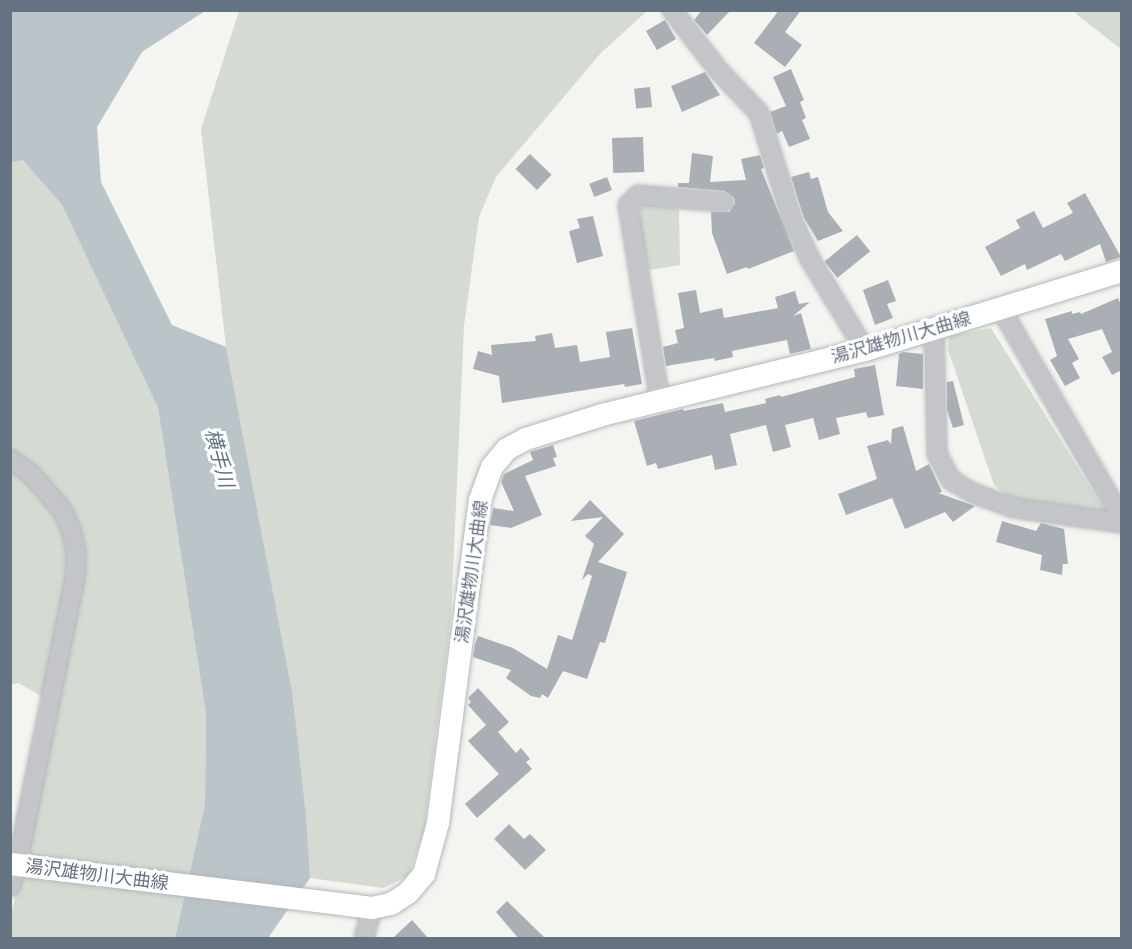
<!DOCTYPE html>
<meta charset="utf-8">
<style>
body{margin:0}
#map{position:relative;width:1132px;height:949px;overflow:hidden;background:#f4f5f1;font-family:Karla,"Noto Sans JP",sans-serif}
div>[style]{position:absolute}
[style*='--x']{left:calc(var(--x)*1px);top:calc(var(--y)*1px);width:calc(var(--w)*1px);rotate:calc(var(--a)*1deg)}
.green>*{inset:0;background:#d5dbd2}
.water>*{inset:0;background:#bbc4c9}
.building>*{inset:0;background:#a9afb5;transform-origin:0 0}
.roads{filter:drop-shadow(0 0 2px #b3b7bb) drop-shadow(0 0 2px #b3b7bb)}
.minor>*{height:18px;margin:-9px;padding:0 9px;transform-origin:9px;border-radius:9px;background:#c3c5c9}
.major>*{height:22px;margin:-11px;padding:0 11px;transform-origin:11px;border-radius:11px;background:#fff}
span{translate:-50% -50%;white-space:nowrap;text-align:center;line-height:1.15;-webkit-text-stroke:6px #fff;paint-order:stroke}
.street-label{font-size:18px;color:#657281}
.water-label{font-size:20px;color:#60747e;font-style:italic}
.frame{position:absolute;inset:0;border:12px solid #657281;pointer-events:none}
</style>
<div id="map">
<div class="green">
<div style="clip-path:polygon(239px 11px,647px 11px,601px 53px,496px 177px,479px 217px,464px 326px,451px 618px,424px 830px,408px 876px,383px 888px,310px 878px,292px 691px,226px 347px,201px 129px)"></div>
<div style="clip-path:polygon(1073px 11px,1121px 11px,1121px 49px,1080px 17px)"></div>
<div style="clip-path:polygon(23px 159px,62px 205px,158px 408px,206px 714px,205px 804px,175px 938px,11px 938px,11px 915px,57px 705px,18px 683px,11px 685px,10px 162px)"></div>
<div style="clip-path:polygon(648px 204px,679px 209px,680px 265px,649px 270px,638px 217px,640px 208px)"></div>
<div style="clip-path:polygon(991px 328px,1107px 514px,1012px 500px,994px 485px,948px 350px,949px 336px)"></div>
</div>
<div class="water">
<div style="clip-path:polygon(11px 11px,205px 11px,142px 52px,97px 127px,101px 182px,172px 325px,226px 347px,292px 691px,306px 817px,310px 878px,268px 938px,175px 938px,205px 804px,206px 714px,158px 408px,62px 205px,23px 160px,11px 162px)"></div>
</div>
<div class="building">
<div style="clip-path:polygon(702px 10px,731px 10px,707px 35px,694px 20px)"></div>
<div style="clip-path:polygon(779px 10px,801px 10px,785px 32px,802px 45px,785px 67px,754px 43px)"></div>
<div style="left:665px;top:20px;width:22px;height:22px;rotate:60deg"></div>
<div style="clip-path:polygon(791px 69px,804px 100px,800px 102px,806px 118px,802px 120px,810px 139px,789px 147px,782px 131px,777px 134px,770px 112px,786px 106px,773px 77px)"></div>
<div style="clip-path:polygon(705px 72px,720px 95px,682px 112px,671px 86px)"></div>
<div style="left:650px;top:87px;width:20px;height:16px;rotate:84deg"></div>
<div style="left:643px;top:137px;width:35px;height:31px;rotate:88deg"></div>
<div style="clip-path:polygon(692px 153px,713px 156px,710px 182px,746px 180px,741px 159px,760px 155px,764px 168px,761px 169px,794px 251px,748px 269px,747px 267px,727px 274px,712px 233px,711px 212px,729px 212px,735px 203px,734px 198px,725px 191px,678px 187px,678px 183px,689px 183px)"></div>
<div style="left:530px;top:154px;width:30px;height:21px;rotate:44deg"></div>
<div style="clip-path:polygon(809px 172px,811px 179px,818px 177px,828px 212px,843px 231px,818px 241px,804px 218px,791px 177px)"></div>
<div style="left:607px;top:177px;width:14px;height:19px;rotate:69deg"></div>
<div style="clip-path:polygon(1085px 193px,1121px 257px,1106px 262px,1100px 244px,1065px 261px,1061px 254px,1027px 270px,1025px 264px,1001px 276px,985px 247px,1020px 228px,1016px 220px,1034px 211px,1043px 228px,1073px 213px,1067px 203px)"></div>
<div style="clip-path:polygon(593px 216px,603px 256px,577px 263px,569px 231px,580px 228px,577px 219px)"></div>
<div style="left:857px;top:235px;width:21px;height:42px;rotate:51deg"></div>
<div style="clip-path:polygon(888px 280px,896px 301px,887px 304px,893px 318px,875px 325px,863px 290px)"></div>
<div style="clip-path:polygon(696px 290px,700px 313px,722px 308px,724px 318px,778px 308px,775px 297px,795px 291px,799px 304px,810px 302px,793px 316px,801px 313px,811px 349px,790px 354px,787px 340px,732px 351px,733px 357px,715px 361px,714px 358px,666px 366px,663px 347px,678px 343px,675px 330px,684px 328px,678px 293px)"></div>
<div style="clip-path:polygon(1118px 298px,1122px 307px,1122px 373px,1120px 371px,1112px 375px,1102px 357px,1112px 352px,1102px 329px,1068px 339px,1079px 359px,1072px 363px,1080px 378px,1065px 386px,1050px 360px,1057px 356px,1045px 319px,1072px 311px,1072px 314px,1080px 312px,1081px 314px)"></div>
<div style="clip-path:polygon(632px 328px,642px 384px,625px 387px,624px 384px,502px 403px,499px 376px,473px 369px,478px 351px,492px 355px,491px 345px,536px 341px,535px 336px,552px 333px,555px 348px,577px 345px,580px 362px,610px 357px,606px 332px)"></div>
<div style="clip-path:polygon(903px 352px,923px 354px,923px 389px,896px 386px,899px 354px)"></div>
<div style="clip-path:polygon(875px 365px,884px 415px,868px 418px,866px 412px,836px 418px,840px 434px,819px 440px,813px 418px,785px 425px,791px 447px,773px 452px,766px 425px,730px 434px,737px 465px,715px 470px,712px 455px,658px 469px,656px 463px,647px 466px,634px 421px,683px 409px,684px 411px,723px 403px,725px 412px,766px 403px,765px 399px,780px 395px,781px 397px,855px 377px,854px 369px)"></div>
<div style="clip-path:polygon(953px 381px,964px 425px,953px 428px,947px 410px,947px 382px)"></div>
<div style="clip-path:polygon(903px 426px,916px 471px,929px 464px,942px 492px,938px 493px,975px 506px,953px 522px,945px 512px,905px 529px,892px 498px,846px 515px,838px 494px,877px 479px,867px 446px,888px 440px,891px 444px,892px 429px)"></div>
<div style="clip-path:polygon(553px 445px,557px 457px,553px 458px,556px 466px,525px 476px,542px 515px,511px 528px,490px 525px,493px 508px,514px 511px,501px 482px,504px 474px,533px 460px,530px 452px)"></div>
<div style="clip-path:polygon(590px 500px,624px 534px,598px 562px,627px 572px,605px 643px,600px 642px,587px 679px,563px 671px,548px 698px,542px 694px,540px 698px,531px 696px,506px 678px,511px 670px,473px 657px,475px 644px,478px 636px,513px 648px,547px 669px,558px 635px,572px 640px,592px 576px,588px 574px,582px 580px,594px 544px,585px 536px,603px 517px,571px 521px)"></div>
<div style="clip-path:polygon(1002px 521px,1036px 531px,1041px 523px,1064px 529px,1068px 564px,1063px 564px,1062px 575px,1040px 570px,1042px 555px,996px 542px)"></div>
<div style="clip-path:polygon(478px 688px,509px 722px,498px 732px,516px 753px,521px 748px,530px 759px,526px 762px,532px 769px,477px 818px,465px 804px,499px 774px,468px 741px,486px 725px,468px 705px,471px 702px,468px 698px)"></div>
<div style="clip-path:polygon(509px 824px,524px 839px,530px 834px,546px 850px,525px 870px,494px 839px)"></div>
<div style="clip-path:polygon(507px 901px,546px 939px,519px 939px,496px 912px)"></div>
<div style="clip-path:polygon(412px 920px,429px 939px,392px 939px)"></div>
</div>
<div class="roads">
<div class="minor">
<div style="--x:672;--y:10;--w:77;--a:52.4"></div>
<div style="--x:719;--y:71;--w:58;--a:46.4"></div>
<div style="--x:759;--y:113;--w:114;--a:72.7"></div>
<div style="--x:793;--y:222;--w:41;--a:65.3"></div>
<div style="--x:810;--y:259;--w:106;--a:58.9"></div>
<div style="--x:1001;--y:309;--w:242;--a:60"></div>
<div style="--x:934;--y:329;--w:125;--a:88.6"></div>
<div style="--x:937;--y:454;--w:30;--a:62"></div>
<div style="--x:951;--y:480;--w:26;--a:31"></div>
<div style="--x:973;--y:493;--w:44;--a:20.1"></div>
<div style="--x:1014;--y:508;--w:109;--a:7.9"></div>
<div style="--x:660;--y:401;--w:199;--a:-99.3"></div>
<div style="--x:628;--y:205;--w:14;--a:-45"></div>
<div style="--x:638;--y:195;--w:86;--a:4.7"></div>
<div style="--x:10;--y:459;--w:27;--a:36"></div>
<div style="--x:32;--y:475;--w:46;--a:49.4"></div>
<div style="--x:62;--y:510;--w:21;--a:65"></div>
<div style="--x:71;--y:529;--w:24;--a:78"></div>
<div style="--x:76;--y:552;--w:26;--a:92"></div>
<div style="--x:75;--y:578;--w:293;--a:101.4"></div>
<div style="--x:17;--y:865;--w:23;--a:108"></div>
<div style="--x:364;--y:938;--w:31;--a:-75"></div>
</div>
<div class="major">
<div style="--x:10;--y:864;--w:340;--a:6.9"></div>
<div style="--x:348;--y:905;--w:24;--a:7"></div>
<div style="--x:372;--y:908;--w:19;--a:-12"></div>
<div style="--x:391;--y:904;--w:20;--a:-33"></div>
<div style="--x:408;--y:893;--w:25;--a:-50"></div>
<div style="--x:424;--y:874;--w:53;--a:-74.6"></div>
<div style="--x:438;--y:823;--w:326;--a:-82.6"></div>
<div style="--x:480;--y:500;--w:35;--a:-70"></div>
<div style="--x:492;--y:467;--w:23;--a:-50"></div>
<div style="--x:507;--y:449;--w:21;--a:-28"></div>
<div style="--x:526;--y:439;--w:80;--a:-17.5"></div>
<div style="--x:602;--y:415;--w:271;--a:-13.9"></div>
<div style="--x:865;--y:350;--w:269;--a:-17.1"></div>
</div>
</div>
<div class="street-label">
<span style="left:901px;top:338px;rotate:-16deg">湯沢雄物川大曲線</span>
<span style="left:472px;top:572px;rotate:-82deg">湯沢雄物川大曲線</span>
<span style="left:97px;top:875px;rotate:7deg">湯沢雄物川大曲線</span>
</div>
<div class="water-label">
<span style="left:219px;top:458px;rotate:75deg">横手川</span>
</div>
<div class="frame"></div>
</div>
